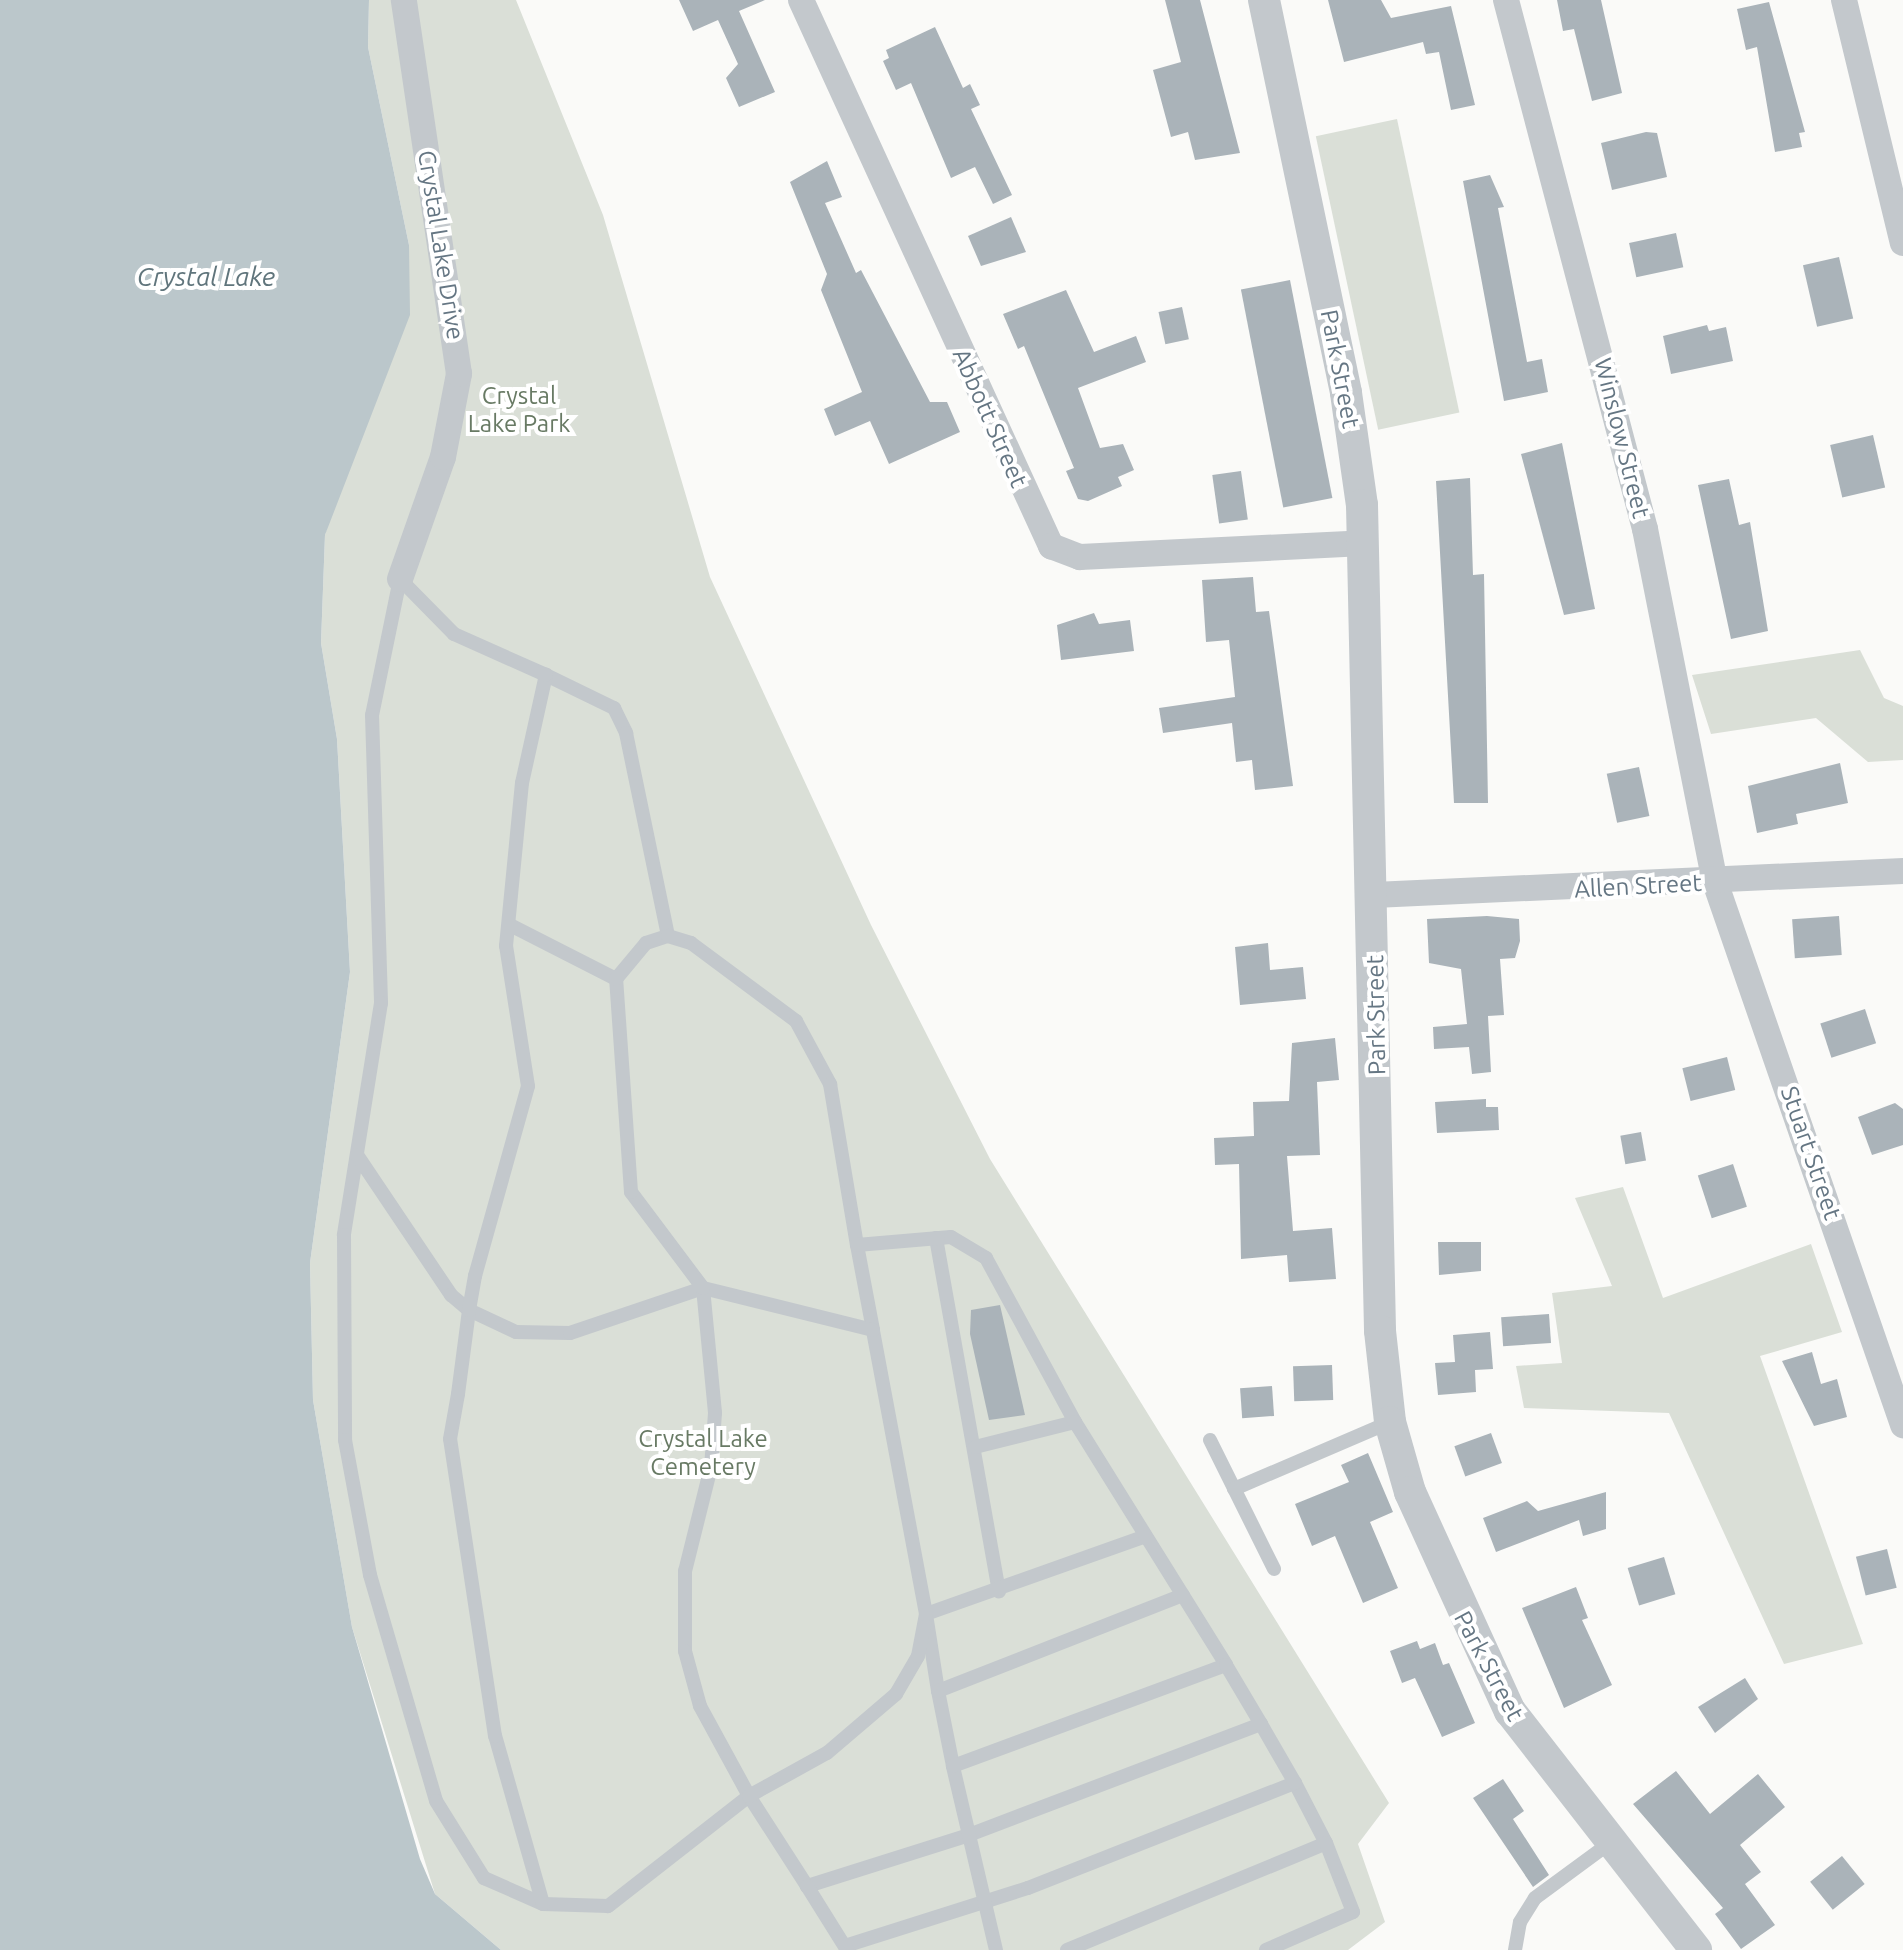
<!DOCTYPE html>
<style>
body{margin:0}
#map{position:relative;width:1903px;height:1950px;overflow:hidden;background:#fafaf8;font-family:Ubuntu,sans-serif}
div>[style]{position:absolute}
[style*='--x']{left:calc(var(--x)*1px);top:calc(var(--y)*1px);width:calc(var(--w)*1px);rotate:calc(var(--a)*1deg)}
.green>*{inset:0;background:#dadfd7;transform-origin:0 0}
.water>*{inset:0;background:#bbc7cb}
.building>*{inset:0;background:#aab3b9;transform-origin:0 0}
.service>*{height:14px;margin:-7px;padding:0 7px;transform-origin:7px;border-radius:7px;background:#c3c8cc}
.minor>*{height:26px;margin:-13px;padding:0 13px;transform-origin:13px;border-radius:13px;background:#c3c8cc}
.tertiary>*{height:32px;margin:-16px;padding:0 16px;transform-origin:16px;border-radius:16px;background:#c3c8cc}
span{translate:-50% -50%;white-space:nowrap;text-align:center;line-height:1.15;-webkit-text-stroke:8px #fff;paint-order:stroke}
.street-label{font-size:24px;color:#657683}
.park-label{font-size:24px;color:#687a64}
.water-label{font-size:26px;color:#60757c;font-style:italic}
</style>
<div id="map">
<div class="green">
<div style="clip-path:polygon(369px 0,516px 0,603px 215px,710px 577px,871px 925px,990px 1159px,1389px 1803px,1358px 1844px,1385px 1922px,1348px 1950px,501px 1950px,435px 1894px,352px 1627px,313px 1400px,310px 1263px,350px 972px,337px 739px,321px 643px,325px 535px,409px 245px,368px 47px)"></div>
<div style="left:1397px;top:119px;width:300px;height:83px;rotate:78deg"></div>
<div style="clip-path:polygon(1860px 650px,1884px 698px,1903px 706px,1903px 760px,1868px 762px,1816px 718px,1711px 734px,1692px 675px)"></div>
<div style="clip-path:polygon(1623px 1187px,1663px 1298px,1811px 1244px,1842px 1332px,1760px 1356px,1863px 1644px,1784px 1664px,1669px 1413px,1524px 1408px,1516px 1366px,1562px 1363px,1552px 1293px,1612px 1286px,1575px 1198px)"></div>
</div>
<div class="water">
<div style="clip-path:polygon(0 0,369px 0,368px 47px,409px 245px,410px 315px,325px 535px,321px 643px,337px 739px,350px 972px,310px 1263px,313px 1400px,352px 1627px,420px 1859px,435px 1894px,501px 1950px,0 1950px)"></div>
</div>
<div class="building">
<div style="clip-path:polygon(679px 0,765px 0,739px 11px,775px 92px,739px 107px,726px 78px,738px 64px,718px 20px,693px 31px)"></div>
<div style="clip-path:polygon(1165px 0,1200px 0,1240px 153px,1195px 160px,1188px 132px,1171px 137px,1153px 70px,1181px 62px)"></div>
<div style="clip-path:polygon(1328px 0,1381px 0,1391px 18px,1451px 6px,1475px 105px,1451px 110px,1439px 52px,1426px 54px,1423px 42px,1344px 62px)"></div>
<div style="clip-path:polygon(1557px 0,1601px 0,1622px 93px,1592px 101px,1574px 29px,1563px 31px)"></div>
<div style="clip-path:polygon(1769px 2px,1805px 132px,1799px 133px,1802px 147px,1775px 152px,1757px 47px,1746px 50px,1737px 9px)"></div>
<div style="clip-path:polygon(935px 27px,963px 88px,970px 84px,980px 105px,971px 109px,1012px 195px,993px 204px,975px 167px,951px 178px,911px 83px,896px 90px,883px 61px,889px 58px,886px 50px)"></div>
<div style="clip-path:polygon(1646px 132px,1657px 133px,1667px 177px,1612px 190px,1601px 143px)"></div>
<div style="clip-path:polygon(827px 161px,842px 197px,825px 203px,856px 273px,861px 270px,930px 402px,947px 402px,960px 432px,889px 464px,870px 421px,835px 436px,824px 409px,862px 392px,821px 290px,827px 274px,790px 182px)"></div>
<div style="clip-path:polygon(1490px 175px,1504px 207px,1498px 208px,1527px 362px,1542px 359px,1548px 392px,1504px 401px,1463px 181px)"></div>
<div style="clip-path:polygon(1011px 217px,1026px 252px,981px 266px,968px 236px)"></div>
<div style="left:1676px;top:233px;width:35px;height:48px;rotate:78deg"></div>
<div style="left:1839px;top:257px;width:63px;height:37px;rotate:77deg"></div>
<div style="left:1290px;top:280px;width:222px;height:50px;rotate:79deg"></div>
<div style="clip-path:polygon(1066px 290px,1094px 352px,1136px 336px,1146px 362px,1078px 388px,1100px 448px,1123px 444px,1134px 470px,1118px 477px,1122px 486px,1088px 501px,1078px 499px,1066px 471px,1074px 468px,1024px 346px,1018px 349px,1003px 314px)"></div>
<div style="left:1182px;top:307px;width:33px;height:24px;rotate:78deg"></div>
<div style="clip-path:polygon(1707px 325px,1709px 331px,1726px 327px,1733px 361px,1671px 374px,1663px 336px)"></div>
<div style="left:1873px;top:435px;width:54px;height:44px;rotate:77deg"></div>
<div style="clip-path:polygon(1562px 443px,1595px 609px,1564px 615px,1521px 454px)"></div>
<div style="left:1241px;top:471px;width:49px;height:29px;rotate:82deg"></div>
<div style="clip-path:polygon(1470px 478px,1473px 575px,1484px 574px,1488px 803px,1454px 803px,1436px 481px)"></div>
<div style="clip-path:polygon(1729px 479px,1739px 525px,1750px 522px,1768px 631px,1731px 639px,1698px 485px)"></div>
<div style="clip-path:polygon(1253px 577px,1256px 612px,1269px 611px,1293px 786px,1255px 790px,1252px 760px,1236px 762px,1232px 723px,1163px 733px,1159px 708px,1235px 697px,1229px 640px,1206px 642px,1202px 580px)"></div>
<div style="clip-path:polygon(1094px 613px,1099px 624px,1130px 620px,1134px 651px,1061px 660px,1057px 625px)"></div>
<div style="clip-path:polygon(1840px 763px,1848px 803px,1796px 814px,1798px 824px,1757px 833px,1748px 786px)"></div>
<div style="left:1639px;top:767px;width:50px;height:33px;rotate:78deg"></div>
<div style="clip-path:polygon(1487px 916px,1519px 919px,1520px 941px,1515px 958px,1500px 959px,1504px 1015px,1488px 1016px,1491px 1072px,1472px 1074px,1469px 1047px,1434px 1049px,1433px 1027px,1467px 1024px,1461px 969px,1429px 963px,1427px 919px)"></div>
<div style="left:1839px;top:916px;width:39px;height:47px;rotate:86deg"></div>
<div style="clip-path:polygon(1268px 943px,1270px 970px,1303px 967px,1306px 999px,1240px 1005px,1235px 947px)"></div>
<div style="left:1865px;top:1009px;width:36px;height:47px;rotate:72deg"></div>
<div style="clip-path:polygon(1335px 1038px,1339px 1080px,1317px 1082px,1320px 1155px,1287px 1156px,1293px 1231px,1332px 1228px,1336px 1279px,1289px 1282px,1287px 1255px,1241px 1259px,1239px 1164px,1215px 1165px,1214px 1138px,1254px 1136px,1253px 1102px,1289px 1101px,1292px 1043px)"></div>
<div style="left:1727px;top:1057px;width:34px;height:46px;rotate:76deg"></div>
<div style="clip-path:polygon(1486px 1099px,1486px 1107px,1498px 1107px,1499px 1130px,1437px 1133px,1435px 1102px)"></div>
<div style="clip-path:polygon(1895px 1103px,1903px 1109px,1903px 1145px,1872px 1155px,1858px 1117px)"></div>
<div style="left:1641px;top:1132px;width:29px;height:21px;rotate:80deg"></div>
<div style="left:1733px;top:1164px;width:45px;height:37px;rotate:72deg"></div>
<div style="clip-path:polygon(1438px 1242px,1481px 1242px,1481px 1271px,1439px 1275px)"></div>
<div style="clip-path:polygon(1000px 1305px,1025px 1415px,989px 1420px,970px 1334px,971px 1310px)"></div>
<div style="left:1549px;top:1314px;width:29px;height:48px;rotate:86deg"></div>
<div style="clip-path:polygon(1490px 1332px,1493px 1369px,1475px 1370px,1476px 1392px,1438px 1395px,1435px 1363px,1455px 1362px,1453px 1335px)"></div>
<div style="clip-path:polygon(1812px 1352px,1821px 1384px,1837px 1379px,1847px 1417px,1814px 1426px,1782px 1361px)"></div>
<div style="left:1332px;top:1365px;width:35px;height:39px;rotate:88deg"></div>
<div style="left:1272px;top:1386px;width:30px;height:32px;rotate:86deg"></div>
<div style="left:1491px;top:1433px;width:32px;height:39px;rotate:70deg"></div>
<div style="clip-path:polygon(1368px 1453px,1393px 1512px,1370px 1522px,1398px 1588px,1363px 1603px,1335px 1536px,1312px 1546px,1295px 1504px,1349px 1482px,1341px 1465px)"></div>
<div style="clip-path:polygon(1606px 1492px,1606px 1529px,1583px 1536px,1579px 1520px,1496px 1552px,1483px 1518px,1527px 1501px,1538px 1511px)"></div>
<div style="left:1887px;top:1549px;width:40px;height:32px;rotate:76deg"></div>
<div style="left:1664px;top:1557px;width:39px;height:38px;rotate:73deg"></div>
<div style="clip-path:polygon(1576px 1587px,1588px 1618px,1582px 1620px,1612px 1685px,1564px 1708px,1522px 1608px)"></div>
<div style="clip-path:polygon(1417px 1641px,1420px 1649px,1435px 1643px,1443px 1665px,1449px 1663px,1475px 1723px,1442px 1737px,1415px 1678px,1402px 1683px,1390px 1651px)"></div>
<div style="clip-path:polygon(1745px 1678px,1758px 1699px,1715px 1733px,1698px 1707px)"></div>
<div style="clip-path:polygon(1676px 1771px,1710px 1814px,1758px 1774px,1785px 1807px,1740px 1845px,1761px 1872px,1745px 1884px,1775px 1925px,1741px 1949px,1715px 1914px,1723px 1908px,1633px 1804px)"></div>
<div style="clip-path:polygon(1503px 1779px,1524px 1811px,1513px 1819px,1549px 1875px,1533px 1887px,1473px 1798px)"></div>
<div style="left:1842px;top:1856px;width:36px;height:41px;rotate:51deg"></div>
</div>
<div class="service">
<div style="--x:400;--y:579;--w:139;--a:101.6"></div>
<div style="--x:372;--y:715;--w:288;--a:88.2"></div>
<div style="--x:381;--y:1003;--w:235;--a:99.1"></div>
<div style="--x:344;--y:1235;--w:205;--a:89.7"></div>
<div style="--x:345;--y:1440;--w:137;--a:79.5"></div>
<div style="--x:370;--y:1575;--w:235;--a:73.7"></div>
<div style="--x:436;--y:1801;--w:91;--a:58.1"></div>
<div style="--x:484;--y:1878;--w:64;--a:23.8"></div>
<div style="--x:546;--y:675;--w:76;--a:25.9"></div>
<div style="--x:614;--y:708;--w:28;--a:64"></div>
<div style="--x:626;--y:733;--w:207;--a:78.3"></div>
<div style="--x:510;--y:925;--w:119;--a:27"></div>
<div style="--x:357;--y:1155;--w:169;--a:56.1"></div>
<div style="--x:451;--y:1295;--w:23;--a:40"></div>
<div style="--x:469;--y:1310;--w:52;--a:25.1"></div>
<div style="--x:516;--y:1332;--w:54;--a:1.1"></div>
<div style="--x:570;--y:1333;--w:140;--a:-18.7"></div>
<div style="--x:703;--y:1288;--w:126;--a:84.5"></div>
<div style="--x:715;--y:1413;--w:54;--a:94.2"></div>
<div style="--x:711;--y:1467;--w:107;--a:104"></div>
<div style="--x:685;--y:1571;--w:80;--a:90"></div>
<div style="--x:685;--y:1651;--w:57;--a:74.7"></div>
<div style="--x:700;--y:1706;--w:102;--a:61.4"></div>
<div style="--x:749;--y:1796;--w:179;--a:142"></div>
<div style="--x:608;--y:1906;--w:65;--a:-178.2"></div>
<div style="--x:543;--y:1904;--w:175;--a:-105.9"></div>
<div style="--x:495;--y:1736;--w:300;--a:-98.6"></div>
<div style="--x:450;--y:1439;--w:46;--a:-79.9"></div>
<div style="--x:458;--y:1394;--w:85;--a:-82.5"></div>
<div style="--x:469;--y:1310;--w:35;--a:-80"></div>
<div style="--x:475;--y:1276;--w:197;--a:-74.4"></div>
<div style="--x:528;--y:1086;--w:142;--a:-98.9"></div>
<div style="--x:506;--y:946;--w:164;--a:-84.4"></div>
<div style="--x:522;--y:783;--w:111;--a:-77.5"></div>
<div style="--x:546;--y:675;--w:101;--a:-156"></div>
<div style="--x:454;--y:634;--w:77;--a:-134.5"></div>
<div style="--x:936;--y:1238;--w:359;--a:79.9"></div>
<div style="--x:857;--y:1245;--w:86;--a:79.3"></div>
<div style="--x:1210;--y:1440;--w:144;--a:63.6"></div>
<div style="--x:975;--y:1447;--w:103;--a:-14"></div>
<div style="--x:1234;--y:1489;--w:170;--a:-23.2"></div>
<div style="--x:938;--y:1691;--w:78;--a:-98.9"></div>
<div style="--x:926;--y:1614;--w:233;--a:-19.5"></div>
<div style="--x:953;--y:1766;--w:76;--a:-101.3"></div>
<div style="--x:938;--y:1691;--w:263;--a:-21.4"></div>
<div style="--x:1295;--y:1783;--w:68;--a:62.7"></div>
<div style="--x:807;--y:1886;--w:107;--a:-122.8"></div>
<div style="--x:749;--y:1796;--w:89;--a:-28.9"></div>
<div style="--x:827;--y:1753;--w:91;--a:-40.5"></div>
<div style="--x:896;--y:1694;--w:44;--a:-59.9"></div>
<div style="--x:918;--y:1656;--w:43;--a:-79.2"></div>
<div style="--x:926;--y:1614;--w:289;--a:-100.6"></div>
<div style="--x:873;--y:1330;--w:175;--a:-166.1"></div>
<div style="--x:703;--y:1288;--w:120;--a:-126.9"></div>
<div style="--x:631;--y:1192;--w:214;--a:-94"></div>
<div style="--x:616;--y:979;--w:47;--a:-50.2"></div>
<div style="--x:646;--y:943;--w:23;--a:-18"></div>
<div style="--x:668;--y:936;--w:24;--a:17"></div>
<div style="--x:691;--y:943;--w:131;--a:36.6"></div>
<div style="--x:796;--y:1021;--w:72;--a:61.6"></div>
<div style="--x:830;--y:1084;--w:163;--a:80.5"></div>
<div style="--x:857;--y:1245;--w:94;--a:-4.9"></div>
<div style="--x:951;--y:1237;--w:41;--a:31"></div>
<div style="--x:986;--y:1258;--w:187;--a:61.5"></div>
<div style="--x:1075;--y:1422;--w:286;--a:58.1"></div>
<div style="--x:845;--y:1946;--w:192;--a:-17.6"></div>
<div style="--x:1028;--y:1888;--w:287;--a:-21.5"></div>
<div style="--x:1295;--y:1783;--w:68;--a:-120"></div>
<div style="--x:1261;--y:1724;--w:316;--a:159.2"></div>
<div style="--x:966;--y:1836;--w:167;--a:162.5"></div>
<div style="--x:807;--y:1886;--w:75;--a:58"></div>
<div style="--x:996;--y:1950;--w:189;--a:-103.2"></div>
<div style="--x:953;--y:1766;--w:291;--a:-20.3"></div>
<div style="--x:1226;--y:1665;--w:69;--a:59.3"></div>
<div style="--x:1067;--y:1950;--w:280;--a:-22.4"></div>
<div style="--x:1326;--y:1843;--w:74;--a:68.6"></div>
<div style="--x:1353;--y:1912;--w:95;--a:156.4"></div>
<div style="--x:1515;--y:1950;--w:28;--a:-80"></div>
<div style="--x:1520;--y:1922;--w:28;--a:-58"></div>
<div style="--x:1535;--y:1898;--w:93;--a:-36.3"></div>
</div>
<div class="minor">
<div style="--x:801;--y:0;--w:601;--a:65.4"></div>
<div style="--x:1051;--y:546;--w:31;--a:21"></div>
<div style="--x:1080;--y:557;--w:284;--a:-2.8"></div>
<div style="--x:1506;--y:0;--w:547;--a:75.28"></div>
<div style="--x:1645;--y:529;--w:360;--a:78.8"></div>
<div style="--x:1715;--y:882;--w:575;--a:70.9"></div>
<div style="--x:1844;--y:0;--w:250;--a:76.4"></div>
<div style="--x:400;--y:579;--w:129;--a:-70.6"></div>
<div style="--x:443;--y:457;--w:85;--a:-79.1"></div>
<div style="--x:459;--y:374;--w:378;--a:-98.4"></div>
<div style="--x:1374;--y:895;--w:530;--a:-2.6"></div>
</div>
<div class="tertiary">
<div style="--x:1264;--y:0;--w:401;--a:78.2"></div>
<div style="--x:1346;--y:393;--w:113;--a:81.9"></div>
<div style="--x:1362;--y:505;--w:826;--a:88.75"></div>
<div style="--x:1380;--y:1331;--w:92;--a:83.7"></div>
<div style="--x:1390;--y:1422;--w:73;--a:74.1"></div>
<div style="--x:1410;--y:1492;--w:241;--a:65.5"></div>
<div style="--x:1510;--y:1711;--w:303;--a:52.1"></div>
</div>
<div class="street-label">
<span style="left:441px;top:245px;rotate:81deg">Crystal Lake Drive</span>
<span style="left:1340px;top:369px;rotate:79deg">Park Street</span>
<span style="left:990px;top:418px;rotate:66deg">Abbott Street</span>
<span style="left:1622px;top:438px;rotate:76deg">Winslow Street</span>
<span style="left:1638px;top:886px;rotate:-3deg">Allen Street</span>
<span style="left:1376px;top:1015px;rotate:-91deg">Park Street</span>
<span style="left:1811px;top:1153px;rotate:71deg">Stuart Street</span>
<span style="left:1489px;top:1666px;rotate:62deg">Park Street</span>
</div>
<div class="park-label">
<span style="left:519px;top:410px">Crystal<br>Lake Park</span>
<span style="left:703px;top:1453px">Crystal Lake<br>Cemetery</span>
</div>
<div class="water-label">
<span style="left:206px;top:277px">Crystal Lake</span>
</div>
</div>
